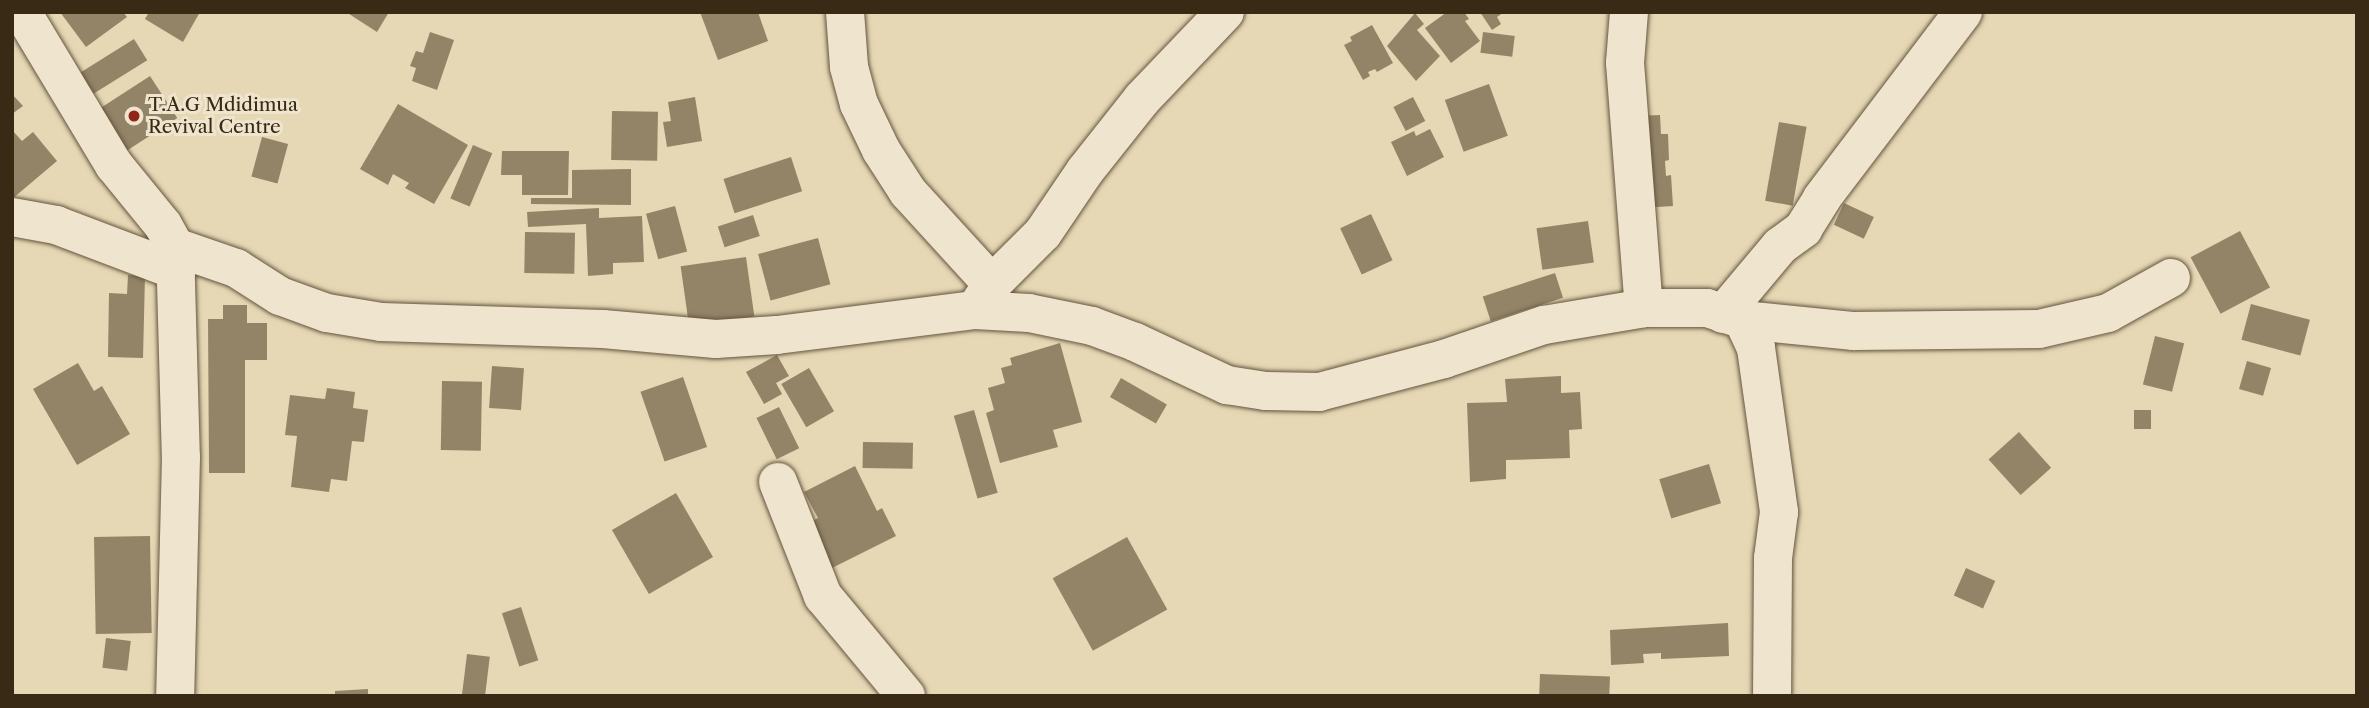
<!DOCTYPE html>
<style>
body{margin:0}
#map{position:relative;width:2369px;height:708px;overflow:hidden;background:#e6d7b5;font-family:"Libre Caslon Text",serif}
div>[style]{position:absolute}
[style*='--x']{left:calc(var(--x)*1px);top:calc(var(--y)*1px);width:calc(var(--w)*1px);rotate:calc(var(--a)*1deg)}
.building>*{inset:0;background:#938468;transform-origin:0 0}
.roads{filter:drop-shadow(0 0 2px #64553d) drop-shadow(0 0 2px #64553d)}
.minor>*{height:38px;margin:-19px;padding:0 19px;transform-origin:19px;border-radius:19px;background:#efe5cf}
.dots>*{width:19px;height:19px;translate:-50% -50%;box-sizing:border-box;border:4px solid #efe5cf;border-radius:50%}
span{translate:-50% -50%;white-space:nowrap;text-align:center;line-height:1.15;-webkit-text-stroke:6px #efe5cf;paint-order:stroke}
.poi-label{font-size:19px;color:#392a15}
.left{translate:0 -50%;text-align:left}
.frame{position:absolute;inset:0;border:14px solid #392a15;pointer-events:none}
</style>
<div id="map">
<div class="building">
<div style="clip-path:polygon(60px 12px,123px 12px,127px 17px,86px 47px)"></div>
<div style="clip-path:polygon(149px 12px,200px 12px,183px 42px,145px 19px)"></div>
<div style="clip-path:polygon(346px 12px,389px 12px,377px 32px)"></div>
<div style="clip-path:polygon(700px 12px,758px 12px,768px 41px,718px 60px)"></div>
<div style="clip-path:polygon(1447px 12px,1464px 12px,1469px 19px,1465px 21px,1480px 41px,1451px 63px,1425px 28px)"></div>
<div style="clip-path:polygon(1480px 12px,1504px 12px,1497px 17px,1501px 24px,1492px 30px)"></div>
<div style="clip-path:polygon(1415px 13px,1424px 24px,1417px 30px,1440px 56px,1416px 81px,1387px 46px)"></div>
<div style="clip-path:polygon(1372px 25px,1393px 63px,1377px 72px,1375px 69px,1368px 72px,1370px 76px,1363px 80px,1344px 45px,1352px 41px,1350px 37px)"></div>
<div style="clip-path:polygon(430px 32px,454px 40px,437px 90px,412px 81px,416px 68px,410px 66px,416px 51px,423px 53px)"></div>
<div style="left:1483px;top:32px;width:32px;height:21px;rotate:7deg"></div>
<div style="left:134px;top:39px;width:25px;height:72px;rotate:58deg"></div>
<div style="left:150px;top:76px;width:50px;height:69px;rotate:57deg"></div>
<div style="left:1489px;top:84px;width:55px;height:47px;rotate:70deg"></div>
<div style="clip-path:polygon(12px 94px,23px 106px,12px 114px)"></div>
<div style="clip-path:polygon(695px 97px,702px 141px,667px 147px,663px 122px,671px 121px,668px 102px)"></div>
<div style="left:1413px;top:97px;width:27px;height:22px;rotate:63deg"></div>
<div style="clip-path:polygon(398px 104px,468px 145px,434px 204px,405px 188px,409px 183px,393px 174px,388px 185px,360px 169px)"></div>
<div style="left:612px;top:111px;width:46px;height:49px;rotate:1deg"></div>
<div style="clip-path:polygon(1660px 115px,1661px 134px,1668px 134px,1669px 160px,1665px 161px,1666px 176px,1671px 175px,1673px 206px,1641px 208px,1637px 116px)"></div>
<div style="left:1779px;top:122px;width:28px;height:80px;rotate:10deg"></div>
<div style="clip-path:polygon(1430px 129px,1444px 157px,1407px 176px,1391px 142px,1414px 131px,1416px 136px)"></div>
<div style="clip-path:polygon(12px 130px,22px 141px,33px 132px,57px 161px,12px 199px)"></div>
<div style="left:262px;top:137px;width:27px;height:41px;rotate:15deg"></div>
<div style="left:473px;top:145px;width:21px;height:58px;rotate:23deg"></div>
<div style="clip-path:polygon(502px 151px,569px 151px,568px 195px,522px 195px,522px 175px,501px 175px)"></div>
<div style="left:791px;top:157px;width:36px;height:71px;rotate:72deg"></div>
<div style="clip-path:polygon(631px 169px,631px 205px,531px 204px,531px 198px,572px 198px,572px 170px)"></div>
<div style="left:1844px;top:203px;width:33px;height:24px;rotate:25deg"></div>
<div style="left:675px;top:206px;width:47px;height:30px;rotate:75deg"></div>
<div style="clip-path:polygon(599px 208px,599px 218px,642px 216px,644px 262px,613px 263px,613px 274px,588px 276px,586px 224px,528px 227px,527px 212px)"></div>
<div style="left:1371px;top:214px;width:51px;height:34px;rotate:65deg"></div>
<div style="left:753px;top:215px;width:22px;height:37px;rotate:72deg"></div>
<div style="left:1588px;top:221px;width:42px;height:52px;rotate:82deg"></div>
<div style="left:2240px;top:231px;width:64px;height:56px;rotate:62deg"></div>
<div style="left:525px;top:232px;width:50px;height:41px;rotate:1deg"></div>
<div style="left:818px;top:238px;width:48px;height:62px;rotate:75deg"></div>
<div style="left:746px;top:257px;width:60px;height:66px;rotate:82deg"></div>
<div style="left:1555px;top:273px;width:26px;height:76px;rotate:72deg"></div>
<div style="clip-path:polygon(128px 275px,145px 276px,143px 358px,108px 357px,109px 293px,127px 294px)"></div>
<div style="left:2251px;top:304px;width:61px;height:37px;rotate:15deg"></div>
<div style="clip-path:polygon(223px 305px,247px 305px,247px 323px,267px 323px,267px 360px,245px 360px,245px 473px,209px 473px,208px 319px,223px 319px)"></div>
<div style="left:2155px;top:336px;width:30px;height:50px;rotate:14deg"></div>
<div style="clip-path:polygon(1060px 343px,1082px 422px,1053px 430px,1058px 447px,1000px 463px,986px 413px,994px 410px,988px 388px,1005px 383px,1001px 368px,1012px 365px,1010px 358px)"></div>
<div style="clip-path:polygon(777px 355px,789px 376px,776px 383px,782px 394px,764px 404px,746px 372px)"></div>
<div style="left:2247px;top:361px;width:25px;height:29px;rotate:16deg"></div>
<div style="clip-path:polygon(78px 363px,94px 391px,102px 386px,130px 434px,77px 465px,33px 389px)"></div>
<div style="left:492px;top:366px;width:32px;height:42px;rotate:4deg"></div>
<div style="left:809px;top:368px;width:50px;height:32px;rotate:60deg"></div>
<div style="clip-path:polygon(1561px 376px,1561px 393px,1580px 392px,1582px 429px,1569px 430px,1570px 458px,1506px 460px,1506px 479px,1470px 482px,1467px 403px,1507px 402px,1505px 379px)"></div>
<div style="left:683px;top:377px;width:74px;height:45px;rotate:71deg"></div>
<div style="left:1121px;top:378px;width:53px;height:22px;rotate:30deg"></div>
<div style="left:442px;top:381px;width:40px;height:69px;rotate:1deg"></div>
<div style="clip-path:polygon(327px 388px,355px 392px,353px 408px,368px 410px,364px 442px,352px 441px,347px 481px,331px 479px,329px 492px,291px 487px,297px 436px,285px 435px,290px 395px,325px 399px)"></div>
<div style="left:779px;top:407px;width:46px;height:25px;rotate:64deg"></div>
<div style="left:974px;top:410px;width:86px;height:21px;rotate:74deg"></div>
<div style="left:2134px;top:410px;width:17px;height:19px"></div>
<div style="left:2019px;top:432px;width:48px;height:41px;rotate:48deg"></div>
<div style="left:863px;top:442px;width:50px;height:26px;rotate:1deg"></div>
<div style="left:1709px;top:464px;width:41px;height:52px;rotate:73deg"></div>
<div style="clip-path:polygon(855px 466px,877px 511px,882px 508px,896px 536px,828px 570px,805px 525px,818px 518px,804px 492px)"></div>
<div style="left:676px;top:493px;width:74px;height:74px;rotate:60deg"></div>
<div style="left:150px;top:536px;width:97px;height:56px;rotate:89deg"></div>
<div style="left:1127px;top:537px;width:83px;height:85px;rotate:61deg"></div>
<div style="left:1966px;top:568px;width:32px;height:30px;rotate:24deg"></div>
<div style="left:521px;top:607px;width:56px;height:20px;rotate:72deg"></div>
<div style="clip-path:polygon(1728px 623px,1729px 656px,1661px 659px,1661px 653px,1643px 654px,1644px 663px,1611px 665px,1610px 630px)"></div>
<div style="left:106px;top:638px;width:25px;height:30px;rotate:7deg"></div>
<div style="left:467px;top:654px;width:23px;height:42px;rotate:7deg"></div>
<div style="left:1540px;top:674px;width:70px;height:22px;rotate:2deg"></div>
<div style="clip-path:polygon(368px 689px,368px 696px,335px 696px,335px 691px)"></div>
</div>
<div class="roads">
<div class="minor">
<div style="--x:22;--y:12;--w:179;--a:59"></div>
<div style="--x:114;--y:165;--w:77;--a:50.8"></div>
<div style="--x:163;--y:225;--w:25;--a:61"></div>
<div style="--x:175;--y:247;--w:210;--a:88.4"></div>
<div style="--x:181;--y:457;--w:239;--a:91.4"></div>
<div style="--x:845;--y:12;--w:55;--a:85.8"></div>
<div style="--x:849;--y:67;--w:38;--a:75"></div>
<div style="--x:859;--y:104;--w:51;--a:64.4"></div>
<div style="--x:881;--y:150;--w:50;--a:57.3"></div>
<div style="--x:908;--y:192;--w:125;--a:47.6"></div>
<div style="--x:1629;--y:12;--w:51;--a:94.5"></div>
<div style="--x:1625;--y:63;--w:246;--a:85.6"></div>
<div style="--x:12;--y:217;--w:45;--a:10.3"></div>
<div style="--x:56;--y:225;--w:129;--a:20.8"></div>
<div style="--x:175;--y:247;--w:65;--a:19"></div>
<div style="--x:236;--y:268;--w:52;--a:32.5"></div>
<div style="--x:280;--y:296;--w:50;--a:19.9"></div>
<div style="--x:327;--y:313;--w:55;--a:9.5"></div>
<div style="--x:381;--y:322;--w:222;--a:1.8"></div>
<div style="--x:603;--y:329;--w:113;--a:5.1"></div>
<div style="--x:716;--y:339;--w:61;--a:-3.8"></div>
<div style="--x:777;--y:335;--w:200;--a:-7.2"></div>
<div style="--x:975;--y:310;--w:54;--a:3.2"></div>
<div style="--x:1029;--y:313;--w:64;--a:11.7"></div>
<div style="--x:1092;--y:326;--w:46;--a:20.4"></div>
<div style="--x:1135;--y:342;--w:102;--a:25.1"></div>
<div style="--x:1227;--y:385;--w:39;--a:9"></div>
<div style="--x:1266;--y:391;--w:53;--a:1.1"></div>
<div style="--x:1319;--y:392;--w:129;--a:-14.8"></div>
<div style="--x:1444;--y:359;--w:106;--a:-18.8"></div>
<div style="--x:1544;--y:325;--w:101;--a:-9.6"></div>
<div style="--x:1644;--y:308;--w:63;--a:0"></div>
<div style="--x:1707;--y:308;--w:38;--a:18"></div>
<div style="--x:1743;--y:320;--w:31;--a:65"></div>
<div style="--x:1756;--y:348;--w:166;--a:82"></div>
<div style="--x:1779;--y:512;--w:46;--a:97.4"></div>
<div style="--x:1773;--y:558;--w:138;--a:90.4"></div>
<div style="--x:975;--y:310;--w:31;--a:-57"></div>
<div style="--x:992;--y:284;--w:72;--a:-45"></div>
<div style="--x:1043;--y:233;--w:75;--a:-55.9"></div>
<div style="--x:1085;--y:171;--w:92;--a:-51.6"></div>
<div style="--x:1142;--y:99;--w:120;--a:-46.3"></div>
<div style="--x:1723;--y:314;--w:89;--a:-50"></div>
<div style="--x:1780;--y:246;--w:29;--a:-36"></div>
<div style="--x:1803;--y:229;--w:36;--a:-58"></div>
<div style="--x:1822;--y:198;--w:233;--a:-52.8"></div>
<div style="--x:1743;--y:320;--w:112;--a:5.7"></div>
<div style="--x:1854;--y:331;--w:185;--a:-0.6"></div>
<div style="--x:2039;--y:329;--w:71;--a:-13.1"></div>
<div style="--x:2108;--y:313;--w:72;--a:-29.1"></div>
<div style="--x:778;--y:482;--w:123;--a:68.5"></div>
<div style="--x:823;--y:596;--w:130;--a:50.3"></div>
</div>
</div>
<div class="dots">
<div style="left:134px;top:116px;background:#8f2418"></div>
</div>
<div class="poi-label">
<span class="left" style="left:148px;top:116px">T.A.G Mdidimua<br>Revival Centre</span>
</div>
<div class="frame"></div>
</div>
